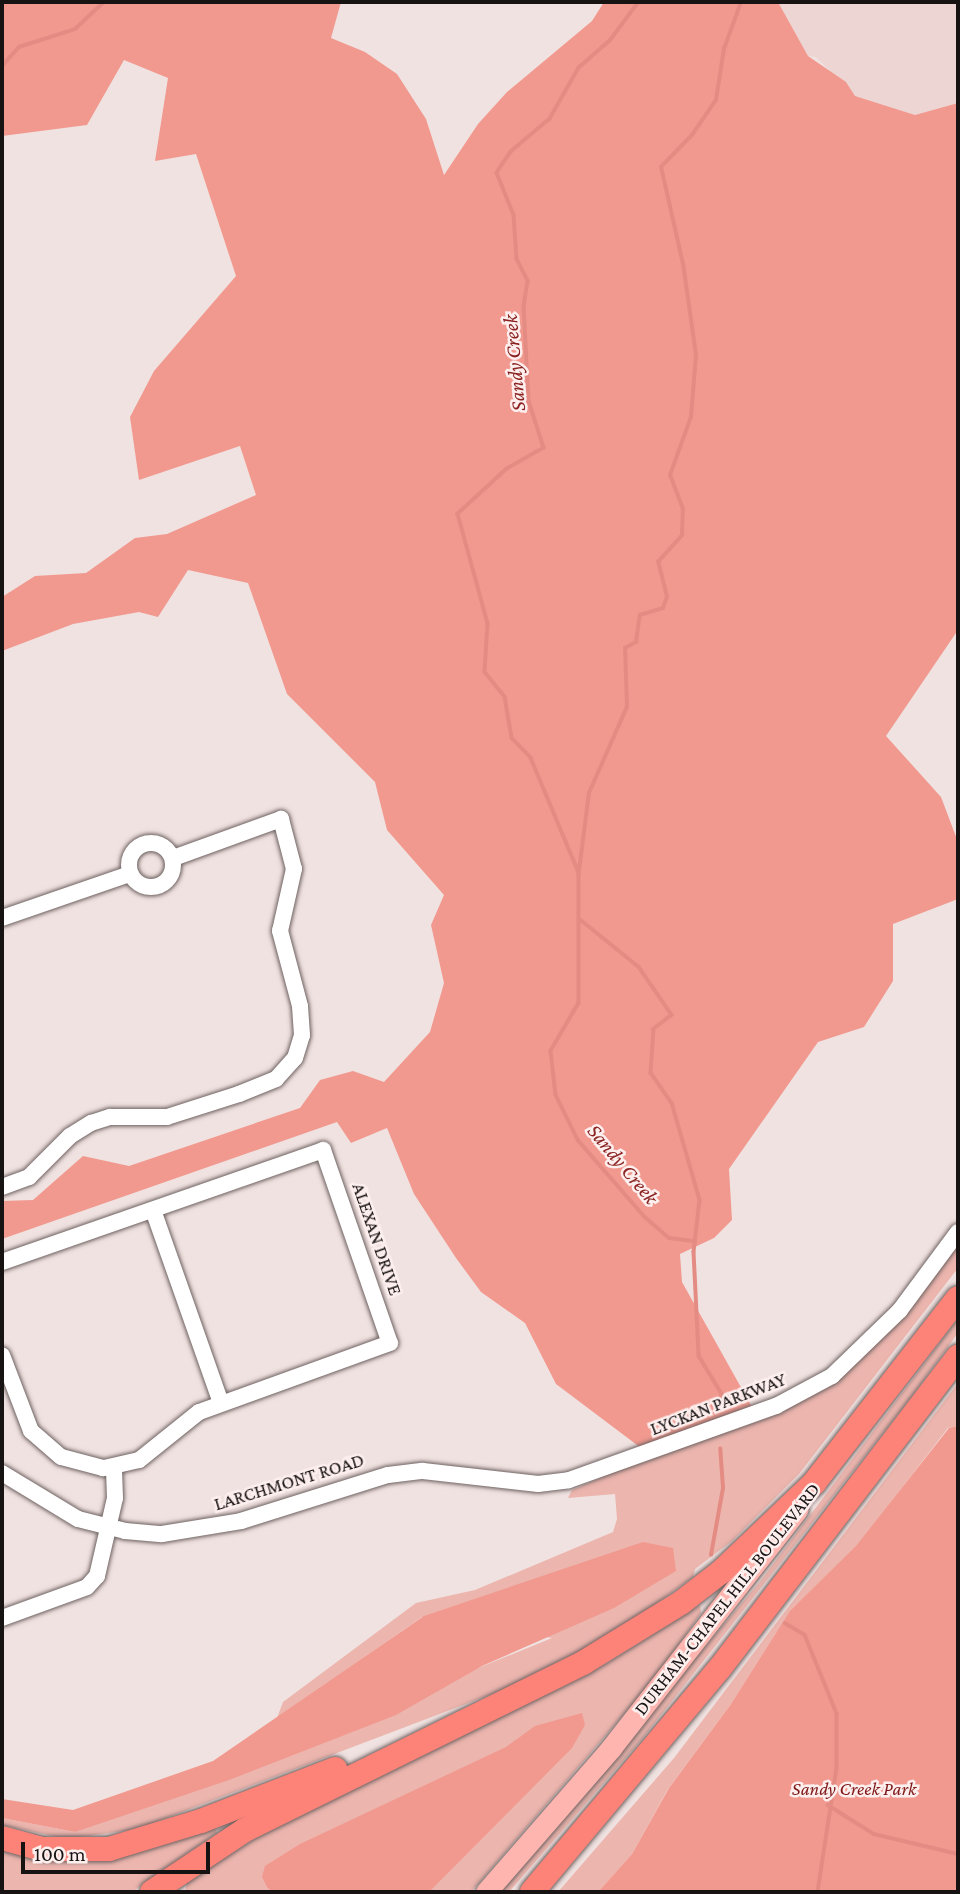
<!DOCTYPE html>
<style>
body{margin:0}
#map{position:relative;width:960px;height:1894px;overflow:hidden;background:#f0e2e0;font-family:"Crimson Pro",serif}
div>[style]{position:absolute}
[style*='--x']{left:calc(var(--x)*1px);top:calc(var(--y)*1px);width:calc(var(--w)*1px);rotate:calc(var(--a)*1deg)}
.built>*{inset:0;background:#ecd5d2}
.green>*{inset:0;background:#ecb5ae}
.forest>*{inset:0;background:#f1998f}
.stream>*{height:3.5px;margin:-1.75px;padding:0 1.75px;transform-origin:1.75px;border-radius:1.75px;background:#e48c83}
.roads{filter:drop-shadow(0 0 2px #6e6261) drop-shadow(0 0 2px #6e6261)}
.minor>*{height:16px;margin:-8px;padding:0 8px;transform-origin:8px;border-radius:8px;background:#fff}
.minor>.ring{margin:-8px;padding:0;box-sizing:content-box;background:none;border:16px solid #fff;border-radius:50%}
.major>*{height:21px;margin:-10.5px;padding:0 10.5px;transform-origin:10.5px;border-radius:10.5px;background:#feb5af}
.highway>*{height:24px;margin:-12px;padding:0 12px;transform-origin:12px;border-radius:12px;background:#fd8379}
span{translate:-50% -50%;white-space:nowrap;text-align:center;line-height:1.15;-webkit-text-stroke:5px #fdefee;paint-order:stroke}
.street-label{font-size:19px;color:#181313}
.park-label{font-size:19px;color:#7f1718;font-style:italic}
.water-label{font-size:21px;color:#8a2321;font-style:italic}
.frame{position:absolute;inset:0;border:4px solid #181313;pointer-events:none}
.scale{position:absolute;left:21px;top:1842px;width:189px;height:32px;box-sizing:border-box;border:4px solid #181313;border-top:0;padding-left:9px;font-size:21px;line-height:24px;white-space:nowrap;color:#181313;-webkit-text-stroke:5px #fdefee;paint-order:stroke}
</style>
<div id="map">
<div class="built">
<div style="clip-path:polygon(778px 2px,958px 2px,958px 103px,915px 115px,855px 96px,816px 57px,808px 56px)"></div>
</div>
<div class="green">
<div style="clip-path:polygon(958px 1241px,958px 1268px,799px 1474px,732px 1541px,695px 1569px,693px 1577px,635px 1619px,559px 1664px,500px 1691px,137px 1829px,67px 1839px,2px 1825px,2px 1818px,75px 1832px,552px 1638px,422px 1617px,277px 1718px,283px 1702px,416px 1603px,475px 1590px,613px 1532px,617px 1519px,615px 1494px,568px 1498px,572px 1490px,843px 1375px,916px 1302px)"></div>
<div style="clip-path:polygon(958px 1319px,958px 1333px,908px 1401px,642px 1739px,509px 1892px,498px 1892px,759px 1583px)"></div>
<div style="clip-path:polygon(958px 1383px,958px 1426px,948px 1428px,857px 1546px,790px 1612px,731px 1704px,668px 1789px,632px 1854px,598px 1892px,558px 1892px,674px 1758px)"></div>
<div style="clip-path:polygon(700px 1605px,701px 1613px,655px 1678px,471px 1892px,185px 1892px,187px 1882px,256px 1838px,606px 1664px)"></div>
<div style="clip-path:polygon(213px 1824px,217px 1833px,132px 1892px,2px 1892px,2px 1846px,29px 1854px)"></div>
</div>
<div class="forest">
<div style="clip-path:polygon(2px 2px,341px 2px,331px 38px,365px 52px,397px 74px,426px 119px,444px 175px,478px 124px,507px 92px,592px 21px,604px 2px,778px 2px,808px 56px,846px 82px,855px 96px,915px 115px,958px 103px,958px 630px,886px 736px,941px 797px,958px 842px,958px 899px,893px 924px,893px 981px,864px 1027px,818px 1042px,729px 1169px,732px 1220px,714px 1238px,680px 1254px,682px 1282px,752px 1407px,641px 1448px,556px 1384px,525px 1323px,481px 1292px,456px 1258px,414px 1194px,387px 1128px,351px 1143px,337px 1122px,2px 1239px,2px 1201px,33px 1200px,83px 1156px,129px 1166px,300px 1108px,320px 1080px,353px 1071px,384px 1082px,430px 1032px,444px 983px,431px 925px,444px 895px,387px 830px,375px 782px,287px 694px,248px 583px,188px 570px,158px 617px,139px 612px,73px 624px,2px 651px,2px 597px,35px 576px,86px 573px,135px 538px,167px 534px,256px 495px,240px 446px,139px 480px,130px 417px,154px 371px,236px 276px,196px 154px,155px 161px,168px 78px,124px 60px,87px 125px,2px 136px)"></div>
<div style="clip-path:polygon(958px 1426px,958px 1892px,598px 1892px,632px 1854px,669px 1788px,731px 1704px,790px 1611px,856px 1546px,949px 1428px)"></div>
<div style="clip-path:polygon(643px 1542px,673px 1548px,676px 1571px,614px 1608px,482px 1666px,396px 1715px,229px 1780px,75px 1832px,2px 1818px,2px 1799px,73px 1810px,213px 1761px,424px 1616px)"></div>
<div style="clip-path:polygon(582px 1713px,585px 1725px,572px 1748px,429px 1892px,272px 1892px,267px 1887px,262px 1877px,265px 1866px,300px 1844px,506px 1747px,535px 1726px)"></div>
</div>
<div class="stream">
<div style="--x:639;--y:2;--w:49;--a:126.6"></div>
<div style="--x:610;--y:41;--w:41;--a:138.9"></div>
<div style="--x:579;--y:68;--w:59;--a:119.6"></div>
<div style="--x:550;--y:119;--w:51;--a:139.8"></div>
<div style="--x:511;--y:152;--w:25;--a:124"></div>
<div style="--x:497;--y:173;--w:45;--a:68"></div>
<div style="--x:514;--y:215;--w:44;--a:86.1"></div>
<div style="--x:517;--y:259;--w:25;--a:63"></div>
<div style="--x:528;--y:281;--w:25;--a:99"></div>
<div style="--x:524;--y:306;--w:95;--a:87"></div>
<div style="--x:529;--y:401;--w:49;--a:72.3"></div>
<div style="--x:544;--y:448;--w:43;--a:150.4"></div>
<div style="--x:507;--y:469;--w:67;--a:137.4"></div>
<div style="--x:458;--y:514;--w:114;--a:74.7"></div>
<div style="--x:488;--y:624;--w:48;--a:93.6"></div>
<div style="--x:485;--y:672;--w:32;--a:51"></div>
<div style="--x:505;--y:697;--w:42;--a:80.3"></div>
<div style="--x:512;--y:738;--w:28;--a:46"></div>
<div style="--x:531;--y:758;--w:125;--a:67.3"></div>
<div style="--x:579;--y:873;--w:130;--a:90"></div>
<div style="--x:579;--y:1003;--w:56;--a:120.3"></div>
<div style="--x:551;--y:1051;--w:44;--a:83.5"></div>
<div style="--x:556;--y:1095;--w:50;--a:63.9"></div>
<div style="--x:578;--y:1140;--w:101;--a:49"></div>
<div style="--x:644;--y:1216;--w:33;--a:41"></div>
<div style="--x:669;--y:1238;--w:26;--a:7"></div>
<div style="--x:2;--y:66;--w:25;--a:-48"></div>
<div style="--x:19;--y:47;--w:59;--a:-17.8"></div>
<div style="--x:75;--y:29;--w:40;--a:-43"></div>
<div style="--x:579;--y:871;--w:79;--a:-82.7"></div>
<div style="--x:589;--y:793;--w:94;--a:-66.2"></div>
<div style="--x:627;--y:707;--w:59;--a:-91.9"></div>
<div style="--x:625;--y:648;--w:13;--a:-29"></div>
<div style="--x:636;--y:642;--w:27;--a:-82"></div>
<div style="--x:640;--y:615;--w:24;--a:-17"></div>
<div style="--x:663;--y:608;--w:12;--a:-70"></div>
<div style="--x:667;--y:597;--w:36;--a:-104"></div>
<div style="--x:658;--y:562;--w:36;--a:-48"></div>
<div style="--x:682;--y:535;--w:26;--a:-88"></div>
<div style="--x:683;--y:509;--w:36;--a:-111"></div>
<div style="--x:670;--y:475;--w:62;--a:-70.1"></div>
<div style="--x:691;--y:417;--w:62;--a:-85.4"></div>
<div style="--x:696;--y:355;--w:92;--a:-98.1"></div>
<div style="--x:683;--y:264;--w:99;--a:-102.8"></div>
<div style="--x:661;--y:167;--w:45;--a:-45.9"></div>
<div style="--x:692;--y:135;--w:42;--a:-55.6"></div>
<div style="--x:716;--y:100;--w:52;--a:-81.1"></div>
<div style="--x:724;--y:49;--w:50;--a:-70.1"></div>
<div style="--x:581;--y:920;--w:75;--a:39"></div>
<div style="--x:639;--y:967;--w:58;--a:55.5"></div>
<div style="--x:672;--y:1015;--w:23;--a:142"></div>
<div style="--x:654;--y:1029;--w:44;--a:93.9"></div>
<div style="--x:651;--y:1073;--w:37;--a:55"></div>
<div style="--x:672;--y:1103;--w:101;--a:73.9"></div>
<div style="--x:700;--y:1200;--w:52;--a:96.6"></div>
<div style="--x:694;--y:1252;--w:104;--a:87.2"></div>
<div style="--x:699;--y:1356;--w:44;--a:58.8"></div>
<div style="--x:722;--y:1394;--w:15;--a:101"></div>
<div style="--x:711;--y:1555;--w:68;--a:-79.8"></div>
<div style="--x:723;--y:1488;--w:39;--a:-94"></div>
<div style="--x:785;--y:1623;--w:23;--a:31"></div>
<div style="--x:805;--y:1635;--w:85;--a:67.9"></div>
<div style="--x:837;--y:1714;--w:54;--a:90"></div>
<div style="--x:837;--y:1768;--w:125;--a:98.7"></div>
<div style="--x:828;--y:1805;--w:54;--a:32.2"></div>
<div style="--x:874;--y:1834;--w:86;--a:13.4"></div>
</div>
<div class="roads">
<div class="minor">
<div class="ring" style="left:129px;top:843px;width:28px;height:28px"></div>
<div style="--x:2;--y:918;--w:135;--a:-19"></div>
<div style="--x:2;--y:1187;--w:29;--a:-20"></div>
<div style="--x:29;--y:1177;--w:58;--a:-45"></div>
<div style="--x:70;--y:1136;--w:25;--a:-32"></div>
<div style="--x:91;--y:1123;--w:20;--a:-18"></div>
<div style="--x:110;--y:1117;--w:57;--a:0"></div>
<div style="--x:167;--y:1117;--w:76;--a:-17.7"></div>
<div style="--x:239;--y:1094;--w:40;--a:-22"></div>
<div style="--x:276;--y:1079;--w:28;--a:-48"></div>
<div style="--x:295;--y:1058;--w:24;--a:-73"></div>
<div style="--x:302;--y:1035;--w:29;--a:-94"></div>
<div style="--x:300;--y:1006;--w:78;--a:-104.9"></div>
<div style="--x:280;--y:931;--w:64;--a:-77.3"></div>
<div style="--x:294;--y:869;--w:52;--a:-104.6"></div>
<div style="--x:281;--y:819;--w:115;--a:160.1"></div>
<div style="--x:153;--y:1210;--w:205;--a:70.6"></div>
<div style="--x:2;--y:1262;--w:340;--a:-19.2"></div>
<div style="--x:323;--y:1150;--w:204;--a:70.9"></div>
<div style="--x:390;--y:1343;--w:203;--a:160.1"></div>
<div style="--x:199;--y:1412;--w:77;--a:141.3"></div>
<div style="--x:139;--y:1460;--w:37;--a:167"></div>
<div style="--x:103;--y:1468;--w:43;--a:-165.3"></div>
<div style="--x:61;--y:1457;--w:40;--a:-139"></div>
<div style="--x:31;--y:1431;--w:81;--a:-110.9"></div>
<div style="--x:2;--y:1473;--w:89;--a:31.2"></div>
<div style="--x:78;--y:1519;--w:49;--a:14.3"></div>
<div style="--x:125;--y:1531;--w:37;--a:5"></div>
<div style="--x:162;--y:1534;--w:80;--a:-9.3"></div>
<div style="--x:241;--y:1521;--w:154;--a:-17.4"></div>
<div style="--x:388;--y:1475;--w:35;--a:-7"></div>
<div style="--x:423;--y:1471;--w:116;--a:6.4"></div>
<div style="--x:538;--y:1484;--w:31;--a:-7"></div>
<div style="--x:569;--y:1480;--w:220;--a:-19.7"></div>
<div style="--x:776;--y:1406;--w:64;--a:-28.2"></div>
<div style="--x:832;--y:1376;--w:95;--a:-44.1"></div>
<div style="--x:900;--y:1310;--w:97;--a:-53.4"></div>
<div style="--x:2;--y:1618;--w:90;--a:-20"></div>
<div style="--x:87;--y:1587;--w:15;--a:-48"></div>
<div style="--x:97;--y:1576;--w:80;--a:-77"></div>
<div style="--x:115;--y:1498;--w:31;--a:-92"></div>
</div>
<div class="major">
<div style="--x:486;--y:1892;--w:191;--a:-49"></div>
<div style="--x:611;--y:1748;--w:303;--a:-52"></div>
</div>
<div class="highway">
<div style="--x:2;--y:1838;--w:41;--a:15.4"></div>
<div style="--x:42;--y:1849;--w:67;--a:0"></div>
<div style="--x:109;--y:1849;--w:96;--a:-16.9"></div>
<div style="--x:201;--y:1821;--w:144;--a:-21.2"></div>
<div style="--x:152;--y:1892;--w:112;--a:-33.7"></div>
<div style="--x:245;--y:1830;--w:377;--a:-26.3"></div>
<div style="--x:583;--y:1663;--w:116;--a:-31.6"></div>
<div style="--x:682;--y:1602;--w:49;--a:-37.6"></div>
<div style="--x:721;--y:1572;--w:129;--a:-43.7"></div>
<div style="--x:814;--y:1483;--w:234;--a:-52.1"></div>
<div style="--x:532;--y:1892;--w:292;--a:-50"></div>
<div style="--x:720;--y:1668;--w:392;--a:-52.6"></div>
</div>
</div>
<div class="street-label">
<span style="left:377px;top:1239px;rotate:71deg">ALEXAN DRIVE</span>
<span style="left:718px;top:1404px;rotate:-21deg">LYCKAN PARKWAY</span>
<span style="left:289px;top:1482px;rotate:-17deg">LARCHMONT ROAD</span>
<span style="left:727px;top:1599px;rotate:-52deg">DURHAM-CHAPEL HILL BOULEVARD</span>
</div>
<div class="park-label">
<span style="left:854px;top:1789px">Sandy Creek Park</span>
</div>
<div class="water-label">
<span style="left:514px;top:363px;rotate:-95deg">Sandy Creek</span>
<span style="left:623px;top:1164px;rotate:50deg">Sandy Creek</span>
</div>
<div class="frame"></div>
<div class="scale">100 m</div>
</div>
